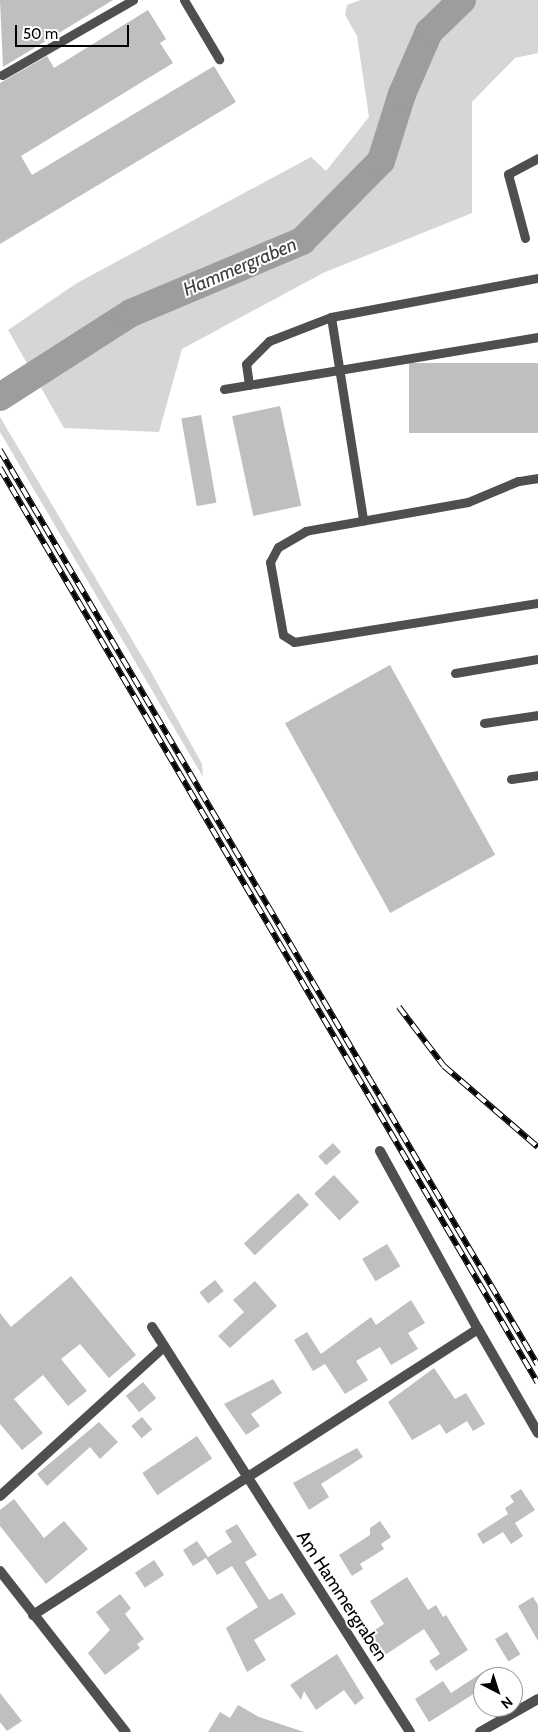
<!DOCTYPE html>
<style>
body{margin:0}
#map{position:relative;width:538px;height:1732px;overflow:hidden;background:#fff;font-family:Cabin,sans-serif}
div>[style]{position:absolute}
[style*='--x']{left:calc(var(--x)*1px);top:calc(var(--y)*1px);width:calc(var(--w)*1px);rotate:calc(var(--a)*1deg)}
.green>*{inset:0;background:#d6d6d6}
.river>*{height:28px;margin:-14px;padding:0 14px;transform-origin:14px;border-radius:14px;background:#9d9d9d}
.building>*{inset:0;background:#bfbfbf;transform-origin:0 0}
.service>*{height:9px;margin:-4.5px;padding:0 4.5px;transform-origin:4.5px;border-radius:4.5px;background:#4f4f4f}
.minor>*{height:10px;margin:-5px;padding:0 5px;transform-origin:5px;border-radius:5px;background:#4f4f4f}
.rail>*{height:5.5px;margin-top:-2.75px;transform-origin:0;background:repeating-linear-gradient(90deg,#fff 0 11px,#000 0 22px);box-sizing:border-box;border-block:1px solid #000}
span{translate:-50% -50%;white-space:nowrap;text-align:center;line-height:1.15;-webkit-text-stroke:4px #fff;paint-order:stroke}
.street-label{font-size:18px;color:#000}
.water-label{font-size:19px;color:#3e3e3e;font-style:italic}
.north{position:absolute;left:473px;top:1667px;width:50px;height:50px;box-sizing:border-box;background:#fff;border:1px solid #999;border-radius:50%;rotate:140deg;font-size:14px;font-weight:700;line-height:20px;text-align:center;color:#000}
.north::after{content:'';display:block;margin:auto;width:18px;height:22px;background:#000;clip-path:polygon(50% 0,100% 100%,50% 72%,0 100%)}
.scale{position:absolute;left:15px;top:25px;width:114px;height:22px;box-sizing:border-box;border:2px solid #000;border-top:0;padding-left:6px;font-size:15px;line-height:18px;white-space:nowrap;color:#000;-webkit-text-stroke:4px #fff;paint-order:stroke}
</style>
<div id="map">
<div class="green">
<div style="clip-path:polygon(360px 0,538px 0,538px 53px,515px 58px,472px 102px,472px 213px,323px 273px,182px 349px,159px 432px,64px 428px,8px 330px,77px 283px,311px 157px,326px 171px,369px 117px,357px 36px,345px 15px,347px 5px)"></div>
<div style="clip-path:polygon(0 417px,150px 670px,202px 764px,203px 777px,0 432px)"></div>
</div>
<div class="river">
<div style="--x:0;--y:397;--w:156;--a:-32.7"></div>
<div style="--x:131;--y:313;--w:186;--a:-22.8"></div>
<div style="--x:302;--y:241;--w:112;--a:-45.4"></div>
<div style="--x:381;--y:161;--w:70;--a:-72.6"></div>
<div style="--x:402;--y:94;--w:68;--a:-66.5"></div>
<div style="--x:429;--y:32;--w:46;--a:-44.1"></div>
</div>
<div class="building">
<div style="clip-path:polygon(0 0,113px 0,3px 67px)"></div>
<div style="clip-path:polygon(148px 10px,166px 39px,160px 43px,173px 63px,21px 156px,32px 175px,214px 66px,236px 102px,0 244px,0 83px,47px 56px,54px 68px)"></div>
<div style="left:538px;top:363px;width:70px;height:129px;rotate:90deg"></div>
<div style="left:280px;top:406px;width:102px;height:49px;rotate:78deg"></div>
<div style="left:201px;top:415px;width:89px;height:20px;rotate:80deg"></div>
<div style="left:390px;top:665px;width:217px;height:120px;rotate:61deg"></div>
<div style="left:333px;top:1143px;width:12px;height:20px;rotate:48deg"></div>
<div style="left:334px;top:1175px;width:37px;height:27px;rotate:47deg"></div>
<div style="left:298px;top:1193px;width:16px;height:74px;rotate:47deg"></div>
<div style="left:387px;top:1244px;width:26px;height:29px;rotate:59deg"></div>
<div style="clip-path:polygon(71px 1276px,136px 1355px,109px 1378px,80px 1344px,61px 1359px,87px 1391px,68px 1406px,43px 1375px,14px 1399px,43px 1433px,22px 1450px,0 1424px,0 1313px,11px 1327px)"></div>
<div style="left:215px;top:1280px;width:14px;height:20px;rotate:51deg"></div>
<div style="clip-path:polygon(255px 1281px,277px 1306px,230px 1348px,218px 1336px,244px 1312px,233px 1300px)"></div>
<div style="clip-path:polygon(411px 1300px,425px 1323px,408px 1333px,418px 1349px,391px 1365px,380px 1347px,356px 1361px,368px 1380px,345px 1394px,325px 1364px,313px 1371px,294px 1340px,307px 1332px,321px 1354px,371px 1317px,376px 1325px)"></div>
<div style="clip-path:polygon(434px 1368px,455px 1399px,466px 1393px,485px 1424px,473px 1431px,467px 1421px,446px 1434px,440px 1424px,412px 1440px,388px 1402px)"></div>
<div style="clip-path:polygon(273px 1379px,282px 1393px,251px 1414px,260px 1426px,246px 1435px,224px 1404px)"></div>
<div style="left:143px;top:1382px;width:21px;height:22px;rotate:51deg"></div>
<div style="left:142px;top:1417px;width:16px;height:14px;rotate:50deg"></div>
<div style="clip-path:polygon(99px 1422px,118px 1442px,100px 1459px,90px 1447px,47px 1486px,37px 1474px)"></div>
<div style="left:197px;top:1436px;width:27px;height:66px;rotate:56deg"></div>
<div style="clip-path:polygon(357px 1448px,363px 1457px,321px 1484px,329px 1497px,309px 1510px,293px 1483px)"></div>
<div style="clip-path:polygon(521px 1489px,535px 1510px,515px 1523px,523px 1536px,511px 1544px,503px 1532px,483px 1544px,477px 1534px,508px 1514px,505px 1508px,514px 1502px,510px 1496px)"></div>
<div style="clip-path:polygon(14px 1499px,44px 1538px,64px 1521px,88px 1549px,46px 1584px,0 1526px,0 1510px)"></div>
<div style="clip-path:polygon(380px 1521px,391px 1537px,381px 1544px,384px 1549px,360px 1564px,363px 1569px,352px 1576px,339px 1555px,370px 1535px,370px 1528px)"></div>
<div style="clip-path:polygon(237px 1524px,257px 1555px,245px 1562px,269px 1600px,282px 1593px,296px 1614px,254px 1640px,266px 1660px,247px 1672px,226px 1628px,258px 1607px,232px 1566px,217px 1575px,206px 1558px,193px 1566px,183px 1550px,197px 1541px,208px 1557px,232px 1542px,225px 1531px)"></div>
<div style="left:154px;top:1560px;width:18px;height:23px;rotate:56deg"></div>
<div style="clip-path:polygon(407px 1577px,428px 1610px,436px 1605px,443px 1617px,446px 1615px,468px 1650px,436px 1671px,429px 1661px,440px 1654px,424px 1629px,385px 1655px,370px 1633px,384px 1624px,370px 1601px)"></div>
<div style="clip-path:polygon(120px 1594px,131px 1608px,125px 1614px,144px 1639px,137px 1644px,140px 1648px,105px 1675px,88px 1653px,110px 1630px,96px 1612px)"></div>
<div style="clip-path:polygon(533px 1597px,538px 1605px,538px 1641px,518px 1606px)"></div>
<div style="left:507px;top:1632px;width:26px;height:14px;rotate:59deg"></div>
<div style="clip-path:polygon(337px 1654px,364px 1698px,355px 1705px,344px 1690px,316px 1710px,304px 1691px,301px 1700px,290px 1685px)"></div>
<div style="clip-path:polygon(483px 1672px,483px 1688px,429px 1722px,415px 1699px,443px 1681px,451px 1693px)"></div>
<div style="clip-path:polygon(0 1693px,22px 1721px,7px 1731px,0 1722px)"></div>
<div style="clip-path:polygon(238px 1705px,259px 1717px,304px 1732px,208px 1732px,220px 1712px,230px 1718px)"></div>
</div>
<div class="service">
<div style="--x:184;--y:0;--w:69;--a:59.3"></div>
<div style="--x:2;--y:75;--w:151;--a:-29.8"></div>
<div style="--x:525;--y:238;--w:66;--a:-104.9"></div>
<div style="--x:508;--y:174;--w:34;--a:-28"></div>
<div style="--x:331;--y:317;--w:206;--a:81"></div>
<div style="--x:249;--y:385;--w:21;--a:-98"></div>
<div style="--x:246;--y:364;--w:33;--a:-45"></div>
<div style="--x:269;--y:341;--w:66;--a:-21.2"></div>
<div style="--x:331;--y:317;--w:211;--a:-10.7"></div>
<div style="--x:224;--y:389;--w:318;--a:-9.4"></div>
<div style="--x:538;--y:478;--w:20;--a:171"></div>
<div style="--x:518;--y:481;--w:54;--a:157.2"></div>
<div style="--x:468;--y:502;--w:165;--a:169.9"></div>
<div style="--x:306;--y:531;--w:32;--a:150"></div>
<div style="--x:278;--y:547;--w:17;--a:118"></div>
<div style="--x:270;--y:562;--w:74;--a:79.9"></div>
<div style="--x:283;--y:635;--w:13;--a:32"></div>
<div style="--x:294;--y:642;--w:247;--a:-9.1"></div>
<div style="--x:455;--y:673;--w:84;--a:-9.6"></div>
<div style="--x:484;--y:723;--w:55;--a:-8.4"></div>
<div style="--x:511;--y:779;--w:27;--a:-8"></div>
</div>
<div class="minor">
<div style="--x:380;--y:1151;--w:203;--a:61.2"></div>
<div style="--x:152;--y:1327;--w:480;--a:57.5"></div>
<div style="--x:0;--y:1496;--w:222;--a:-42.3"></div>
<div style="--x:0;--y:1571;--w:204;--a:52"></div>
<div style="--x:33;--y:1615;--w:529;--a:-32.73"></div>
<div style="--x:478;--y:1329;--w:120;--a:60"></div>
<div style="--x:480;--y:1732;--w:67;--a:-29.6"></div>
</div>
<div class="rail">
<div style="--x:0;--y:450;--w:1061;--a:59.55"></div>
<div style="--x:0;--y:468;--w:1061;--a:59.55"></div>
<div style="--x:399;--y:1007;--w:74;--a:52.7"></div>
<div style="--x:444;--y:1066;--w:124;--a:40.8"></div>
</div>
<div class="street-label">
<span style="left:342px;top:1596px;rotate:57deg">Am Hammergraben</span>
</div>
<div class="water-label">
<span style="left:240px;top:267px;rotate:-23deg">Hammergraben</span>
</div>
<div class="north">N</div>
<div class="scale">50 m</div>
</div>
